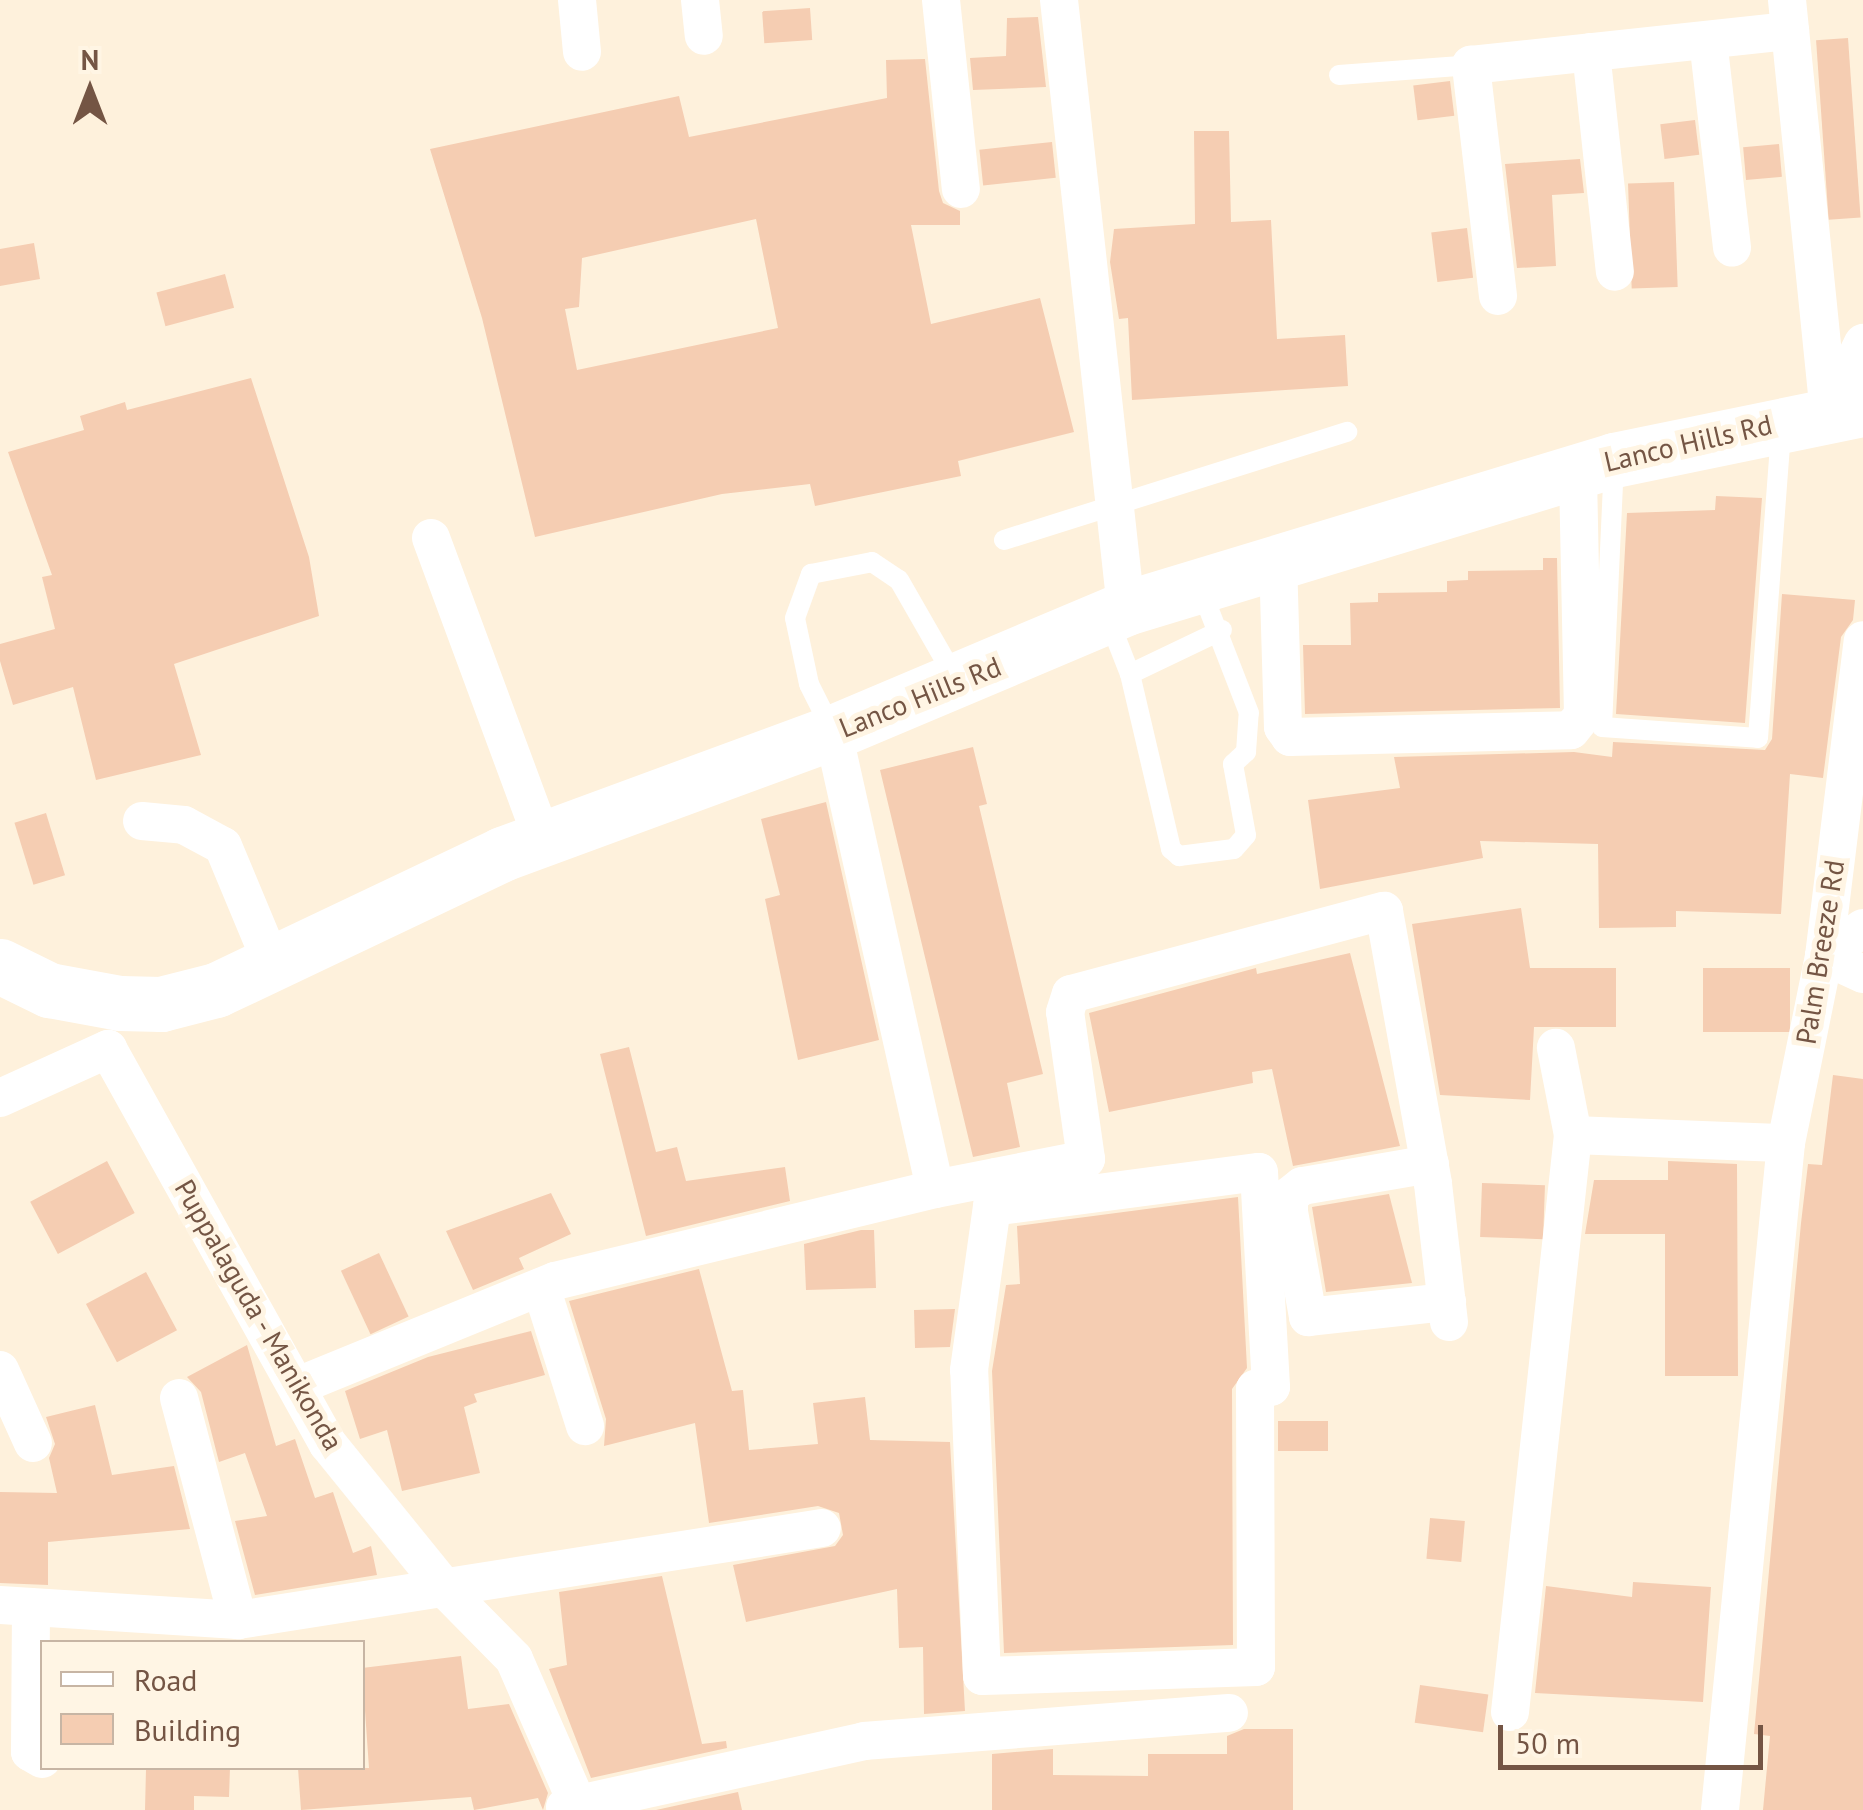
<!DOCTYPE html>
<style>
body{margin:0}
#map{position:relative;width:1863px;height:1810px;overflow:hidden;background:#fef1dc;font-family:"PT Sans",sans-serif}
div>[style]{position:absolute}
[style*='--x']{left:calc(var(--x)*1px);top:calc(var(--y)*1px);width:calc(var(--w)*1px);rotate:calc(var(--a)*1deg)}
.building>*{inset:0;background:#f5cdb2;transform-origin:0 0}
.lane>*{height:20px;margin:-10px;padding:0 10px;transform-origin:10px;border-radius:10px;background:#fff}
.street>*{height:38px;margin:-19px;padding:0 19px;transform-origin:19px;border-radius:19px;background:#fff}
.secondary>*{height:55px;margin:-27.5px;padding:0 27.5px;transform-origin:27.5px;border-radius:27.5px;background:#fff}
span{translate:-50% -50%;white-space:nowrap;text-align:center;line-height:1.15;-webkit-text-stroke:10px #fff5e4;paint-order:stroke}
.street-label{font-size:28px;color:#745544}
.legend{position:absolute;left:40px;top:1640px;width:325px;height:130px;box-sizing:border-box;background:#fff5e4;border:2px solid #c7b5a4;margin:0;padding:12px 18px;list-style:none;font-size:30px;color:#745544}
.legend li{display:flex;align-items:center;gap:20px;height:50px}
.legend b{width:50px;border:2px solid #c7b5a4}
.north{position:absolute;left:40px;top:40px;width:100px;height:100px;-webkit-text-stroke:8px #fff5e4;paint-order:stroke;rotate:0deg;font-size:28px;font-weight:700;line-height:40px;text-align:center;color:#745544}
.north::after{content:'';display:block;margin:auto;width:35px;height:45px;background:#745544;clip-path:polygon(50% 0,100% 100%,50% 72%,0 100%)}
.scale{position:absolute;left:1498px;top:1725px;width:265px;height:45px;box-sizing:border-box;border:5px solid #745544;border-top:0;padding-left:12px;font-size:30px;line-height:35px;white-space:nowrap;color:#745544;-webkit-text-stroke:8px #fff5e4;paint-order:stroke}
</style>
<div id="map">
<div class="building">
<div style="left:810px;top:8px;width:32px;height:48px;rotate:86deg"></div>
<div style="clip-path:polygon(1038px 17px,1046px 87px,973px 90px,970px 58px,1006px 56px,1007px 18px)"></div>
<div style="left:1848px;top:38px;width:180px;height:32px;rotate:86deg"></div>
<div style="clip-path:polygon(evenodd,925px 59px,939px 191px,943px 203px,960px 211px,960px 225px,911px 225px,931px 324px,1040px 298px,1074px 432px,958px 461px,961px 476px,815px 506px,810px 484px,722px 494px,535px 537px,482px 318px,430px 149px,679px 96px,689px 137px,887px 98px,886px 60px,925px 59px,756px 219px,778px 328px,577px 370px,565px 309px,579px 307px,582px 258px,756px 219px)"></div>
<div style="left:1450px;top:81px;width:35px;height:37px;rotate:83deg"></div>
<div style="left:1695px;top:120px;width:35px;height:35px;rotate:83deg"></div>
<div style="clip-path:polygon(1194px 131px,1229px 131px,1231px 222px,1271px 220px,1277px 339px,1345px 335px,1348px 386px,1132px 400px,1128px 318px,1119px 319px,1110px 262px,1114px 229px,1195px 224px)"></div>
<div style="left:1052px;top:142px;width:36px;height:73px;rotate:84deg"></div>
<div style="left:1779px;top:144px;width:33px;height:36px;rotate:85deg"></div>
<div style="clip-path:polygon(1580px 159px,1584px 193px,1552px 195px,1556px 266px,1517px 268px,1505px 164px)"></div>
<div style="left:1674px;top:182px;width:105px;height:46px;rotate:88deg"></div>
<div style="left:1467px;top:228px;width:50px;height:36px;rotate:83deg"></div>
<div style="clip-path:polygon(34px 243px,40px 279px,0 286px,0 249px)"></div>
<div style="left:225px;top:274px;width:35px;height:71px;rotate:75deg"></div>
<div style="clip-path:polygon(251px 378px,309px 557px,319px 616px,174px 664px,201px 755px,96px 780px,73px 687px,13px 705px,0 661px,0 644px,55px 629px,42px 577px,52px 575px,8px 452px,84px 430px,80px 416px,125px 402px,127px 410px)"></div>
<div style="clip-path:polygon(1716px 496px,1762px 498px,1745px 723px,1616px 714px,1627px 513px,1715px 510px)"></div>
<div style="clip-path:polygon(1543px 558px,1557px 558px,1560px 708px,1305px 714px,1303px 645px,1351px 645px,1350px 603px,1378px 602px,1378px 593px,1447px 592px,1447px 581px,1468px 580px,1468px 571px,1543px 570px)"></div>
<div style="clip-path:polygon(1782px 594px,1855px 600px,1853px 620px,1841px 637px,1823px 778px,1790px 774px,1781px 914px,1676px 911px,1676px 927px,1599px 928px,1598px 844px,1480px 841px,1483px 858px,1320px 889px,1308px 800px,1400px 788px,1394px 757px,1574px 752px,1612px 757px,1613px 742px,1765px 750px,1772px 739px)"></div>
<div style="clip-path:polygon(973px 747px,987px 804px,979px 806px,1043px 1074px,1007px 1083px,1020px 1147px,973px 1157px,880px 770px)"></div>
<div style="clip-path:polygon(826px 802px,879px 1040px,798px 1060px,765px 899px,780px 895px,761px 819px)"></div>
<div style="left:46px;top:813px;width:65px;height:33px;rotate:73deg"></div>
<div style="clip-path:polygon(1521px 908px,1530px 968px,1616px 968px,1616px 1027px,1534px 1027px,1530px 1100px,1440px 1095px,1412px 924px)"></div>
<div style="clip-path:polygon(1350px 953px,1400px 1146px,1293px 1166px,1272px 1069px,1252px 1072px,1253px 1083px,1109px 1112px,1089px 1013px,1256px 968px,1257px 974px)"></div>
<div style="left:1703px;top:968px;width:87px;height:64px"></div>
<div style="clip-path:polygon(629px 1047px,656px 1152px,677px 1147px,686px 1181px,785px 1167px,790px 1201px,646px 1236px,600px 1054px)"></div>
<div style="clip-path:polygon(1833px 1075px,1863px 1079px,1863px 1810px,1763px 1810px,1770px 1736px,1754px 1734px,1801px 1223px,1808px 1164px,1822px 1165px)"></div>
<div style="left:107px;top:1161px;width:59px;height:87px;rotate:62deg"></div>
<div style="clip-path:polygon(1668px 1161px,1737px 1164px,1738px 1376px,1665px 1376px,1665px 1234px,1585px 1234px,1594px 1180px,1668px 1180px)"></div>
<div style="left:1482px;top:1183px;width:63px;height:54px;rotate:2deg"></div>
<div style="clip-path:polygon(551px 1193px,571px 1234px,519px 1258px,524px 1269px,473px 1290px,446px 1231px)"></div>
<div style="clip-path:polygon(1389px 1194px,1412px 1283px,1326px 1292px,1312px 1207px)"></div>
<div style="clip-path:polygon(1238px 1197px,1247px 1368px,1232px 1389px,1233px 1645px,1004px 1653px,992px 1371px,1006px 1285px,1020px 1284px,1017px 1226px)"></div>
<div style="clip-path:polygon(861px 1230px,874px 1230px,876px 1288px,806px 1290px,804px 1244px)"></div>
<div style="left:379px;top:1253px;width:70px;height:42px;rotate:65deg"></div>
<div style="clip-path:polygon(699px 1269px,732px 1391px,743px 1390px,749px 1450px,818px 1444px,813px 1403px,865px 1397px,870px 1440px,950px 1442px,965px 1711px,924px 1714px,923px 1647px,899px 1648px,897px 1589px,746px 1622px,733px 1565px,835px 1546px,843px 1535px,839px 1513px,818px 1506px,709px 1523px,695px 1423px,604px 1446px,606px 1419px,569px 1301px)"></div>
<div style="left:146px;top:1272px;width:66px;height:68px;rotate:62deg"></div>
<div style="clip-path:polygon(955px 1309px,950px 1347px,915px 1348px,914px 1310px)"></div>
<div style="clip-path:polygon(531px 1331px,545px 1375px,474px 1394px,477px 1402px,464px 1407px,480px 1473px,402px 1491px,387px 1430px,360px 1439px,345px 1391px,428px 1357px)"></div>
<div style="clip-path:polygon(247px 1345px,276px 1446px,295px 1439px,315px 1498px,333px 1492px,353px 1553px,371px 1546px,377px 1575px,255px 1595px,235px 1521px,267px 1516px,245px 1453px,219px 1462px,201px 1392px,187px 1377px)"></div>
<div style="clip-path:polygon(95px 1405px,112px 1475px,174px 1466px,190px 1529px,48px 1542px,48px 1585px,0 1583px,0 1492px,57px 1493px,49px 1458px,55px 1444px,46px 1417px)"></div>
<div style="left:1278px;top:1421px;width:50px;height:30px"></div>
<div style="left:1430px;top:1518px;width:35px;height:41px;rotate:5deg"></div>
<div style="clip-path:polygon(662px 1576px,702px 1744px,726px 1741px,727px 1748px,591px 1778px,549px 1669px,567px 1665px,559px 1592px)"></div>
<div style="clip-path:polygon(1633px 1582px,1711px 1587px,1703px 1702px,1535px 1693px,1546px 1586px,1632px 1597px)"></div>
<div style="clip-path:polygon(461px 1656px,468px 1709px,509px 1704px,548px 1793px,543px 1810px,538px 1798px,474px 1810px,471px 1797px,301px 1810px,298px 1768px,369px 1768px,362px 1668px)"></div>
<div style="left:1420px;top:1685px;width:69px;height:38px;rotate:8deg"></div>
<div style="clip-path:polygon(1244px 1729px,1293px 1729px,1293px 1810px,992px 1810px,992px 1754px,1053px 1749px,1053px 1775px,1148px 1776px,1148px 1754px,1227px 1754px,1227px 1736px)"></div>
<div style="clip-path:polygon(230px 1768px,229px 1797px,194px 1796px,194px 1810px,145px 1810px,146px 1769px)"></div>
<div style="clip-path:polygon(738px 1792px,742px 1810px,656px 1810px)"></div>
</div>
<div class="lane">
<div style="--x:1339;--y:75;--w:132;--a:-4.3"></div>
<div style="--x:1614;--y:462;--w:265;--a:92.6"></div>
<div style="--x:1602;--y:727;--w:156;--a:4"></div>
<div style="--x:1758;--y:738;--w:310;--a:-85.7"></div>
<div style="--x:1004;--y:540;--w:360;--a:-17.5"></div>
<div style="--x:1108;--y:618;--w:60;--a:68.6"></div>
<div style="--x:1130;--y:674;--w:180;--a:76.8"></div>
<div style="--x:1171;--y:849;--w:11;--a:41"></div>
<div style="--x:1179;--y:856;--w:55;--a:-7.3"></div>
<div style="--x:1234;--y:849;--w:18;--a:-49"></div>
<div style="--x:1246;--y:835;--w:72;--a:-100.4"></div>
<div style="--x:1233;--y:764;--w:18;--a:-43"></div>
<div style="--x:1246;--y:752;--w:39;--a:-86"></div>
<div style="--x:1249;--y:713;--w:133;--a:-111.2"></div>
<div style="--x:1130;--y:674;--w:102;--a:-25.6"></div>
<div style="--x:832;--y:730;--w:51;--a:-116.6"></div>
<div style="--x:809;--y:684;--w:67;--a:-102"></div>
<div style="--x:795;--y:618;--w:47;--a:-70"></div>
<div style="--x:811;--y:574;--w:62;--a:-11.1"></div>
<div style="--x:872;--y:562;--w:32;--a:34"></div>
<div style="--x:899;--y:580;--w:111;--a:60.2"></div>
</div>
<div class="street">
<div style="--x:577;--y:0;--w:52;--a:84.5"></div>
<div style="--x:700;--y:0;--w:36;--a:84"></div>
<div style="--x:941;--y:0;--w:190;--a:84"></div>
<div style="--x:1059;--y:0;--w:612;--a:83.71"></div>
<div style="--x:1787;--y:0;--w:415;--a:84.2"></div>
<div style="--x:1708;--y:40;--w:209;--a:83.4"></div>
<div style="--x:1591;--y:52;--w:221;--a:83.8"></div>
<div style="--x:1498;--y:296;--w:233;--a:-96.7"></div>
<div style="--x:1471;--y:65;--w:321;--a:-6.1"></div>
<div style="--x:1829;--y:413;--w:78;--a:-64.1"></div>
<div style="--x:431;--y:538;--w:320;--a:69.7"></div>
<div style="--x:1278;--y:560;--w:167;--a:88.3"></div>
<div style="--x:1283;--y:727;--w:12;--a:55"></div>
<div style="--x:1290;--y:737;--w:281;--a:-1.4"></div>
<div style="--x:1571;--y:730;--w:19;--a:-51"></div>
<div style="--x:1583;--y:715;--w:245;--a:-91.2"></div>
<div style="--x:833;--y:732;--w:468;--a:77.4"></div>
<div style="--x:935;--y:1189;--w:154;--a:-11.2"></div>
<div style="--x:1086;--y:1159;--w:148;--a:-98.1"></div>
<div style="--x:1065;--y:1012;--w:19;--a:-72"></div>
<div style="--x:1071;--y:994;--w:324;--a:-14.9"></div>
<div style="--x:1384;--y:911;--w:277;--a:79.8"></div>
<div style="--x:1433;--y:1184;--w:139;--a:83.4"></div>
<div style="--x:142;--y:821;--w:42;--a:5.4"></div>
<div style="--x:184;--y:825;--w:44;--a:28.3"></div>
<div style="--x:223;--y:846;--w:128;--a:67.4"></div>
<div style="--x:1863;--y:928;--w:48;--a:144.3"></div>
<div style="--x:1824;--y:956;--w:43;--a:24.8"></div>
<div style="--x:108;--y:1049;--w:452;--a:60.9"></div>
<div style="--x:328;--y:1444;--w:191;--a:51"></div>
<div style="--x:448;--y:1592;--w:94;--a:45.4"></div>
<div style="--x:514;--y:1659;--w:157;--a:66.4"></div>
<div style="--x:577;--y:1803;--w:17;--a:24"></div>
<div style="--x:0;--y:1098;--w:119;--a:-24.4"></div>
<div style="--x:1573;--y:1135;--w:213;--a:2.2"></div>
<div style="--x:1430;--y:1164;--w:130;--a:170.2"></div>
<div style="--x:1302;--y:1186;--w:16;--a:142"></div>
<div style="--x:1289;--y:1196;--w:16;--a:90"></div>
<div style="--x:1289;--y:1212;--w:107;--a:79.7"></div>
<div style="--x:1308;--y:1317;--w:140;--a:-6.2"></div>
<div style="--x:992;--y:1207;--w:269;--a:-7.5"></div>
<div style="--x:1259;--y:1172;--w:215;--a:86.8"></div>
<div style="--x:1271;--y:1387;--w:16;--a:173"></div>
<div style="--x:1255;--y:1389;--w:278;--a:89.8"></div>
<div style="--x:1256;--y:1667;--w:274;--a:178.1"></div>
<div style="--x:982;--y:1676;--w:306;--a:-92.4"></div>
<div style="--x:969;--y:1370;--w:195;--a:-82"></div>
<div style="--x:541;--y:1287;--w:146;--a:72.4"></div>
<div style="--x:0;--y:1370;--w:80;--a:65.7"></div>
<div style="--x:300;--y:1385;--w:275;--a:-22.2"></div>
<div style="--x:555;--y:1281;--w:391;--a:-13.6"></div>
<div style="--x:179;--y:1398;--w:230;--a:75.1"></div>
<div style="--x:0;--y:1605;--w:238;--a:3.6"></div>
<div style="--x:238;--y:1620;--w:591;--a:-8.95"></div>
<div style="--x:31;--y:1607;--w:145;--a:90.4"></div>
<div style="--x:30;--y:1752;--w:14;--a:30"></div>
<div style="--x:1510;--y:1712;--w:580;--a:-83.77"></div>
<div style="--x:1573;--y:1135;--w:89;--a:-101.1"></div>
<div style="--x:565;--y:1807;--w:306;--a:-12.4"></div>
<div style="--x:864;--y:1741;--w:366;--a:-4.4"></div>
<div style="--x:1720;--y:1810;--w:670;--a:-84.35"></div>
<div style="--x:1786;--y:1143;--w:191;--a:-78.5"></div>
<div style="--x:1824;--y:956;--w:318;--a:-83"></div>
</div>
<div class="secondary">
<div style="--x:0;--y:966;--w:55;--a:26.1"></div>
<div style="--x:49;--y:990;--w:72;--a:10.4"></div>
<div style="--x:120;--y:1003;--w:41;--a:1.4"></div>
<div style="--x:161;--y:1004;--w:57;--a:-14.3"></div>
<div style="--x:216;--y:990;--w:317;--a:-25.4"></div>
<div style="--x:502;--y:854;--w:353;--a:-20.2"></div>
<div style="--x:833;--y:732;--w:318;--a:-22.9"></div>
<div style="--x:1126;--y:608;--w:510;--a:-16.87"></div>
<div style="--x:1614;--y:460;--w:254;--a:-11.6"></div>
</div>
<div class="street-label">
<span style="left:1688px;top:443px;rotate:-13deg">Lanco Hills Rd</span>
<span style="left:920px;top:697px;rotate:-22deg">Lanco Hills Rd</span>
<span style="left:1820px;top:952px;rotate:-81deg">Palm Breeze Rd</span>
<span style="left:259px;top:1315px;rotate:60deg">Puppalaguda - Manikonda</span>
</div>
<ul class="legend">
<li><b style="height:12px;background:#fff"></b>Road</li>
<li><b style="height:28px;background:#f5cdb2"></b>Building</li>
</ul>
<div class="north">N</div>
<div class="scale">50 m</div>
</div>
